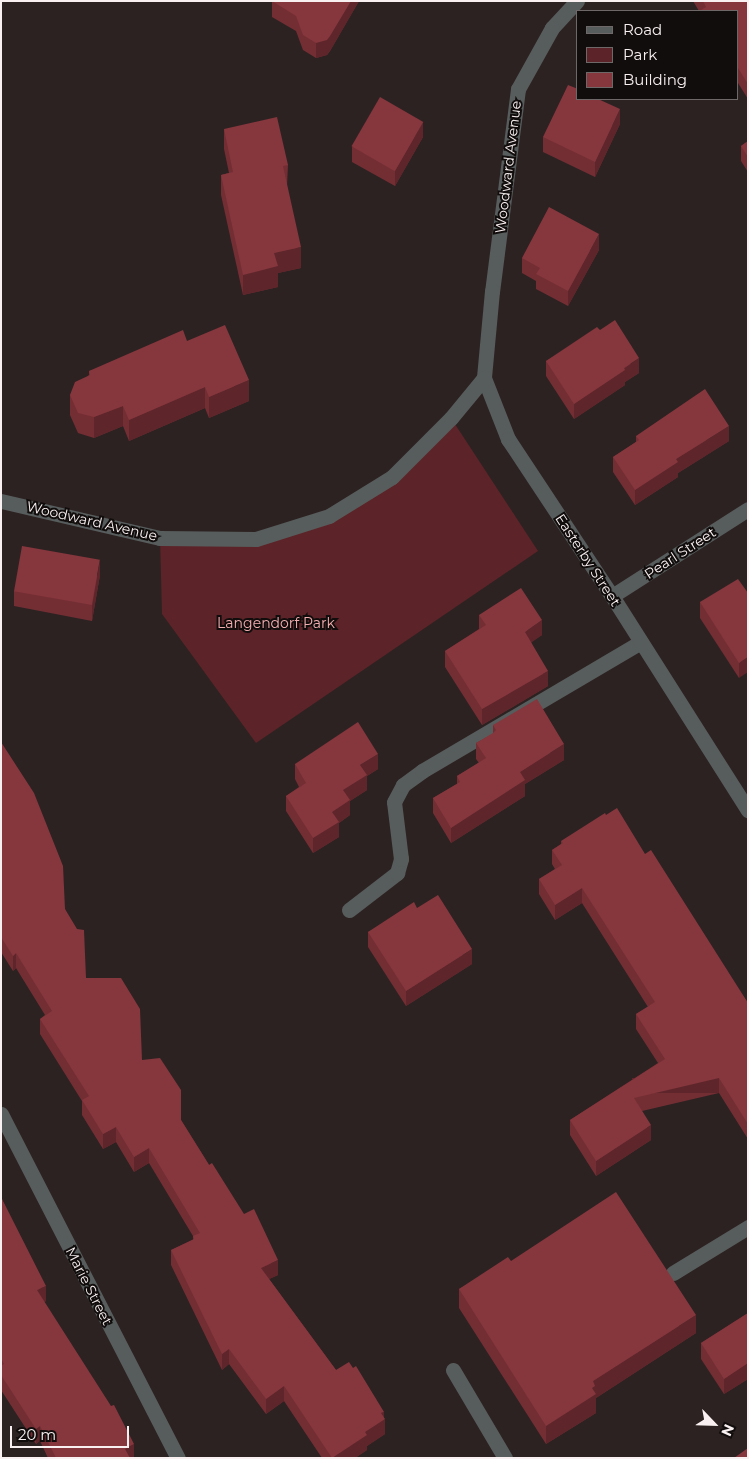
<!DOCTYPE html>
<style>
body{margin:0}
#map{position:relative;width:749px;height:1459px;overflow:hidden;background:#2d2222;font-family:Montserrat,sans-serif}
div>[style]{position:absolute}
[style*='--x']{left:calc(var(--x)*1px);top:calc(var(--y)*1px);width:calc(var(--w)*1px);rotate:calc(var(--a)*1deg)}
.green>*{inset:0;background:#5c2328}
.lane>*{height:15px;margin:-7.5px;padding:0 7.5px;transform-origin:7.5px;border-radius:7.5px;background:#575d5c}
.street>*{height:15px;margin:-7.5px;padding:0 7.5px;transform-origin:7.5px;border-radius:7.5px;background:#575d5c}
.wall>*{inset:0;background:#732e34}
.shaded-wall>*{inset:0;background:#5e262b;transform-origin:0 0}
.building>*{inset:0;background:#86363d;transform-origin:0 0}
span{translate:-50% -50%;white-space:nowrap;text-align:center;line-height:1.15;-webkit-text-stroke:4px #120d0d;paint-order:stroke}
.street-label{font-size:14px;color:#f9f1f1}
.park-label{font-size:14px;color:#f5aeb0}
.frame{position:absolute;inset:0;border:2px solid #f9f1f1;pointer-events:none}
.legend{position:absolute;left:576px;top:10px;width:162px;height:90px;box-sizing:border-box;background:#120d0d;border:1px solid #6e6868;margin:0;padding:6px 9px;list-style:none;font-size:15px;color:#f9f1f1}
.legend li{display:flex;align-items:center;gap:10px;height:25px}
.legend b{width:25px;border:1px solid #6e6868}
.north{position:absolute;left:689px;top:1399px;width:50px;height:50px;-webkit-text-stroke:4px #120d0d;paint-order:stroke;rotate:114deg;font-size:14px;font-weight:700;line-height:20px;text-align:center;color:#f9f1f1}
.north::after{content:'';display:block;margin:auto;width:18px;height:22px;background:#f9f1f1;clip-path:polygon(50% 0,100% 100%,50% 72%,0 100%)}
.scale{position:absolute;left:10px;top:1426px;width:119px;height:22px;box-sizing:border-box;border:2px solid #f9f1f1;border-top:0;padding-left:6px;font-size:15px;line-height:18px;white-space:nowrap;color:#f9f1f1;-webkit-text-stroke:4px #120d0d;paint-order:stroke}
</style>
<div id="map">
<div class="green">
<div style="clip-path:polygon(451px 418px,538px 551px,256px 743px,162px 614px,160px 538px,256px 539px,329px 516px,392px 477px)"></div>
</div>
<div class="lane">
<div style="--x:349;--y:910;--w:61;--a:-37.6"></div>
<div style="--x:397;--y:873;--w:15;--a:-74"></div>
<div style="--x:401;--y:859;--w:57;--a:-97"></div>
<div style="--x:394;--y:802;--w:19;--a:-62"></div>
<div style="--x:403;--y:785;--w:24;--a:-36"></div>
<div style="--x:422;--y:771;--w:254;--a:-30.5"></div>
<div style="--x:673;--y:1273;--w:88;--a:-31.5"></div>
</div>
<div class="street">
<div style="--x:577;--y:1;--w:37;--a:133"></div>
<div style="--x:552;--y:28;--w:70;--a:119.1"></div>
<div style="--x:518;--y:89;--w:204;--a:97.3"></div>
<div style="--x:492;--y:291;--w:87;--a:95.3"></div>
<div style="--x:484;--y:378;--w:66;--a:68.5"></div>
<div style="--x:508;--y:439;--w:188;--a:56.5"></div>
<div style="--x:612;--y:596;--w:254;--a:57.6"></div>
<div style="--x:1;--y:501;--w:163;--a:13.1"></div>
<div style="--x:160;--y:538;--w:96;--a:0.6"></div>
<div style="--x:256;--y:539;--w:77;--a:-17.5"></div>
<div style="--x:329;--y:516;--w:74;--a:-31.8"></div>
<div style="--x:392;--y:477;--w:83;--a:-45"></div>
<div style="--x:451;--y:418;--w:52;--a:-50.5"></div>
<div style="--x:612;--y:596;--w:161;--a:-32.6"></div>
<div style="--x:1;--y:1114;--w:387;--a:62.8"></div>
<div style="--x:453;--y:1370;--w:102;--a:59.4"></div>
</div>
<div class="wall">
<div style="clip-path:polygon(272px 1px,359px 1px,330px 51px,327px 55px,316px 58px,303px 50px,296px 31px,272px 17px)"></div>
<div style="clip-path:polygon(693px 1px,748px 1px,748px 99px,738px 83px,738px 11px,699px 11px)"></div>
<div style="clip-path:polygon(620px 124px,595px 177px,543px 152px,543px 137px)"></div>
<div style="clip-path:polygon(224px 129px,288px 165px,287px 186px,301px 268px,278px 273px,278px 287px,243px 295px,221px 195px,221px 175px,229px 173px,224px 149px)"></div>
<div style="clip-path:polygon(423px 137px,395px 186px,352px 162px,352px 147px)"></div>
<div style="clip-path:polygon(748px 141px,748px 172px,741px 161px,741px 146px)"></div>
<div style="clip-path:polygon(599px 250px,568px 306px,536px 289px,536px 281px,522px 273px,522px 258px)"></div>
<div style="clip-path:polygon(600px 330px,639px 373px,625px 382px,625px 385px,574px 419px,546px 376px,546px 361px)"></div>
<div style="clip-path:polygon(187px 341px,249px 401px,209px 418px,205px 408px,129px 441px,123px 426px,94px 438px,78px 433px,70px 415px,70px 395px,89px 375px,89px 371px)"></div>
<div style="clip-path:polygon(636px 436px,729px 441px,678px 473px,678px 477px,635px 505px,613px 472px,613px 457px,636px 442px)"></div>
<div style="clip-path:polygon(100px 575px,92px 621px,14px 606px,14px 591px)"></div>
<div style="clip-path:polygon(748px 593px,739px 678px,700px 618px,700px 602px)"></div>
<div style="clip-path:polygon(479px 615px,542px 635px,531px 642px,548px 686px,482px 725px,445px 667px,445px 651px,479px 629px)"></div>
<div style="clip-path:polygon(493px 725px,564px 760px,525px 784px,525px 796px,451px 843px,433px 813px,433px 798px,457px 784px,457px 776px,479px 763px,476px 759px,476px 743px,493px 734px)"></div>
<div style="clip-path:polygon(1px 742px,65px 909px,86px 978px,181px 1120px,278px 1275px,269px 1279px,336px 1370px,384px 1417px,385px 1434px,367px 1446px,367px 1450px,355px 1458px,322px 1458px,284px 1401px,266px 1414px,229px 1364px,222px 1370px,171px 1265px,171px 1250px,193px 1240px,193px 1236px,149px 1163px,134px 1172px,116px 1142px,103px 1149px,82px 1115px,82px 1101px,40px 1034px,40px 1019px,45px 1015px,16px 968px,13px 971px,1px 952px)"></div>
<div style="clip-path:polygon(295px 764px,378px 769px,367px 776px,367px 790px,350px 801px,350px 815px,339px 823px,339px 837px,313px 853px,286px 811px,286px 796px,299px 787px,295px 779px)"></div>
<div style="clip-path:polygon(561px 841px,645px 854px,748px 1003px,748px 1139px,719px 1093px,642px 1111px,651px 1140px,596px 1176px,570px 1135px,570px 1120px,658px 1063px,636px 1029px,636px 1014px,648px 1007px,582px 903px,555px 920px,539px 894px,539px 879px,555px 869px,552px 864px,552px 850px,561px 844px)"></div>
<div style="clip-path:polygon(417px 908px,472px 964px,406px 1006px,368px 947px,368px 932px)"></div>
<div style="clip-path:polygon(1px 1197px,46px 1301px,44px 1302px,134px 1458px,48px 1458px,40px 1441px,36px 1444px,1px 1390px)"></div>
<div style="clip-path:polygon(511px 1261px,696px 1333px,596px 1398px,596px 1413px,546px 1444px,459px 1308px,459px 1289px)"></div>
<div style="clip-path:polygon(748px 1313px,748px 1379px,724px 1394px,701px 1359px,701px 1343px)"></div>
</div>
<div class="shaded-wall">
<div style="clip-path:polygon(351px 1px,359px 1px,330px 51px,327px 55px,316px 58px,316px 43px)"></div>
<div style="clip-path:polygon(620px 109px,620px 124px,595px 177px,595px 162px)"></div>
<div style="clip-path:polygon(423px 122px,423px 137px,395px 186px,395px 171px)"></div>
<div style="clip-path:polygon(599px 234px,599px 250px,568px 306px,568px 291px)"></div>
<div style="clip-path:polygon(301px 247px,301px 268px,278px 273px,278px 287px,243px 295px,243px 275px,274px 253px)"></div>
<div style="clip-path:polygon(639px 358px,639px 373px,625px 382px,625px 385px,574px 419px,574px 404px)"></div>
<div style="clip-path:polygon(249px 380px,249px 401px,209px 418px,209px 397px)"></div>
<div style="clip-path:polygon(205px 387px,205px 408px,129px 441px,129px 420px)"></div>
<div style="clip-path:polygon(123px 406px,123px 426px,94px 438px,94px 417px)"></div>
<div style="clip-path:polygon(729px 426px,729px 441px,678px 473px,678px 477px,635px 505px,635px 490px,676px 459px)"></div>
<div style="clip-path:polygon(100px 560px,100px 575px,92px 621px,92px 606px)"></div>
<div style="clip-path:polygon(542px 620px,542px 635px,525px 647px,525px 632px)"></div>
<div style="clip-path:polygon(748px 657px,748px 672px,739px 678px,739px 663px)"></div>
<div style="clip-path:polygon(548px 671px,548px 686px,482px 725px,482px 709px)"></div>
<div style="clip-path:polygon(564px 744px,564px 760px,525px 784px,525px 796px,451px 843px,451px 828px,520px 772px)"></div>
<div style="clip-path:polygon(378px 754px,378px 769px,367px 776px,367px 790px,350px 801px,350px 815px,339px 823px,339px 837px,313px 853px,313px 838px,332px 812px,343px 790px,360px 765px)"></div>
<div style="clip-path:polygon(582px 888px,582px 903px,555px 920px,555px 905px)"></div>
<div style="clip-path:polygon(472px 949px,472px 964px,406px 1006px,406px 991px)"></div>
<div style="clip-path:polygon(16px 953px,16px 968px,13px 971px,13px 956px)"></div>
<div style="left:719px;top:1078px;width:15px;height:87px;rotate:90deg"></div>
<div style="clip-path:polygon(651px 1125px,651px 1140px,596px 1176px,596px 1161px)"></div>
<div style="clip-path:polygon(116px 1127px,116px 1142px,103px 1149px,103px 1134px)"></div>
<div style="clip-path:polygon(149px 1148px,149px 1163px,134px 1172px,134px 1157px)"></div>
<div style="clip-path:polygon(278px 1260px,278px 1275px,261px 1283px,261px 1268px)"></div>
<div style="clip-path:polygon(46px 1286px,46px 1301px,37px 1306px,37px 1290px)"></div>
<div style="clip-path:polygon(696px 1315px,696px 1333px,596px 1398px,596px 1413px,546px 1444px,546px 1426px,593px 1381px)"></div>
<div style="clip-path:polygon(229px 1349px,229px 1364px,222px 1370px,222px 1354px)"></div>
<div style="clip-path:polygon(748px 1363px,748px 1379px,724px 1394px,724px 1379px)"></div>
<div style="clip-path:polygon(284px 1386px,284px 1401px,266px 1414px,266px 1399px)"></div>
<div style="clip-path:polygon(384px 1412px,384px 1420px,385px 1419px,385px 1434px,367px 1446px,367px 1450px,355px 1458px,332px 1458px,365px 1432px,381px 1413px)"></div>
<div style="clip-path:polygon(40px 1426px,40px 1441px,36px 1444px,36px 1429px)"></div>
<div style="clip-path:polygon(134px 1444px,134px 1458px,125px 1458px,125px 1449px)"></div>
</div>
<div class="building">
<div style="clip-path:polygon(272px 1px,351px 1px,330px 36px,327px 40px,316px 43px,303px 35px,296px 16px)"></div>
<div style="clip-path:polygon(703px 1px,748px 1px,748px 84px,738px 68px,738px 11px,702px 11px,701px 10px,706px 7px)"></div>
<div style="clip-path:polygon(568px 85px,578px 89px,578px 99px,598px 99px,620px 109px,595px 162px,543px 137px)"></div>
<div style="left:380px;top:97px;width:50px;height:57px;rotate:30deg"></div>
<div style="clip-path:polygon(277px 117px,288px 165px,283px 166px,301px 247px,274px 253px,278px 266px,243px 275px,221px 175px,233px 172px,224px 129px)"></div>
<div style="clip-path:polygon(748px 141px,748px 157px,741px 146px)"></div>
<div style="clip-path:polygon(549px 207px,599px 234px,568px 291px,536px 274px,540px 268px,522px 258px)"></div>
<div style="clip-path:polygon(615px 320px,639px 358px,624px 368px,625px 370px,574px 404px,546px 361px,597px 327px,600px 330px)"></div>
<div style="clip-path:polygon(225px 325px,249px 380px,209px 397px,205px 387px,129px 420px,123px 406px,94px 417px,78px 413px,70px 395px,75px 382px,90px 375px,89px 371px,183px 330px,187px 341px)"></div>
<div style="clip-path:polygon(705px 389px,729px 426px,676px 459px,678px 462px,635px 490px,613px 457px,639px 440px,636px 436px)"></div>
<div style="left:22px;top:546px;width:79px;height:46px;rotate:10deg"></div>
<div style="clip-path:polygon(738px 579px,748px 593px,748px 657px,739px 663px,700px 602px)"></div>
<div style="clip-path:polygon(521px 588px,542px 620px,525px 632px,548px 671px,482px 709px,445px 651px,486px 625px,479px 615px)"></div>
<div style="clip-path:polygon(537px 699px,564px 744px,520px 772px,525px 780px,451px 828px,433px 798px,460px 782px,457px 776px,486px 758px,476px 743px,493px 733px,496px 730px,493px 725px)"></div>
<div style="clip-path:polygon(358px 722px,378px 754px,360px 765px,367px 775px,343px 790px,350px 800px,332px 812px,339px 822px,313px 838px,286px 796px,306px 783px,295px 764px)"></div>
<div style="clip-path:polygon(1px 742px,34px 793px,63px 866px,65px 909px,77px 929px,84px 930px,86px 978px,121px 978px,140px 1009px,142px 1060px,160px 1058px,181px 1090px,181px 1120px,209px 1165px,212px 1163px,244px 1214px,254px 1209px,278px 1260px,261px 1268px,336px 1370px,349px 1362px,353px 1368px,356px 1366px,384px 1412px,381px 1413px,385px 1419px,365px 1432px,367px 1435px,332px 1458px,284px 1386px,266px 1399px,229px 1349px,222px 1354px,171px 1250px,194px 1239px,193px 1236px,200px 1233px,149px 1148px,134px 1157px,116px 1127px,103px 1134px,82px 1100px,89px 1096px,40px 1019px,52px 1011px,16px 953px,13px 956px,1px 937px)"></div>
<div style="clip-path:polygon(617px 808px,645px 854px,651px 850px,748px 1003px,748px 1124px,719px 1078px,634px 1098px,651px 1125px,596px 1161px,570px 1120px,665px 1059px,636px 1014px,655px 1002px,582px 888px,555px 905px,539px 879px,562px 865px,552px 850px,563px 843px,561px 841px,605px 813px,606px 815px)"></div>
<div style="clip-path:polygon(438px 895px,472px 949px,406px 991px,368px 932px,414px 902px,417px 908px)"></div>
<div style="clip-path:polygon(616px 1192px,696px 1315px,593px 1381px,595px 1386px,592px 1388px,596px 1394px,546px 1426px,459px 1289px,508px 1257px,511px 1261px)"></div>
<div style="clip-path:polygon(1px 1197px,46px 1286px,37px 1290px,111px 1406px,114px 1405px,134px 1444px,125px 1449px,130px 1458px,56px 1458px,40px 1426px,36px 1429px,1px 1375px,1px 1366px,4px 1364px,1px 1358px)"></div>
<div style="clip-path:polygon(748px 1313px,748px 1363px,724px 1379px,701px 1343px)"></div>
<div style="clip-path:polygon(748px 1448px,748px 1458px,734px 1458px)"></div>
</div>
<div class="street-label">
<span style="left:508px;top:167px;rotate:-83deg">Woodward Avenue</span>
<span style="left:92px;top:521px;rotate:13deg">Woodward Avenue</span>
<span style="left:680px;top:553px;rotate:-33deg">Pearl Street</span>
<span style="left:588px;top:560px;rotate:57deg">Easterby Street</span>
<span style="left:89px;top:1286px;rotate:63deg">Marie Street</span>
</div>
<div class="park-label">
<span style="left:276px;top:623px">Langendorf Park</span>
</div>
<div class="frame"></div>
<ul class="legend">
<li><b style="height:6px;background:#575d5c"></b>Road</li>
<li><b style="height:14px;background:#5c2328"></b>Park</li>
<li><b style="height:14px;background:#86363d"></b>Building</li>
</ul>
<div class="north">N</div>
<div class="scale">20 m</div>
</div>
